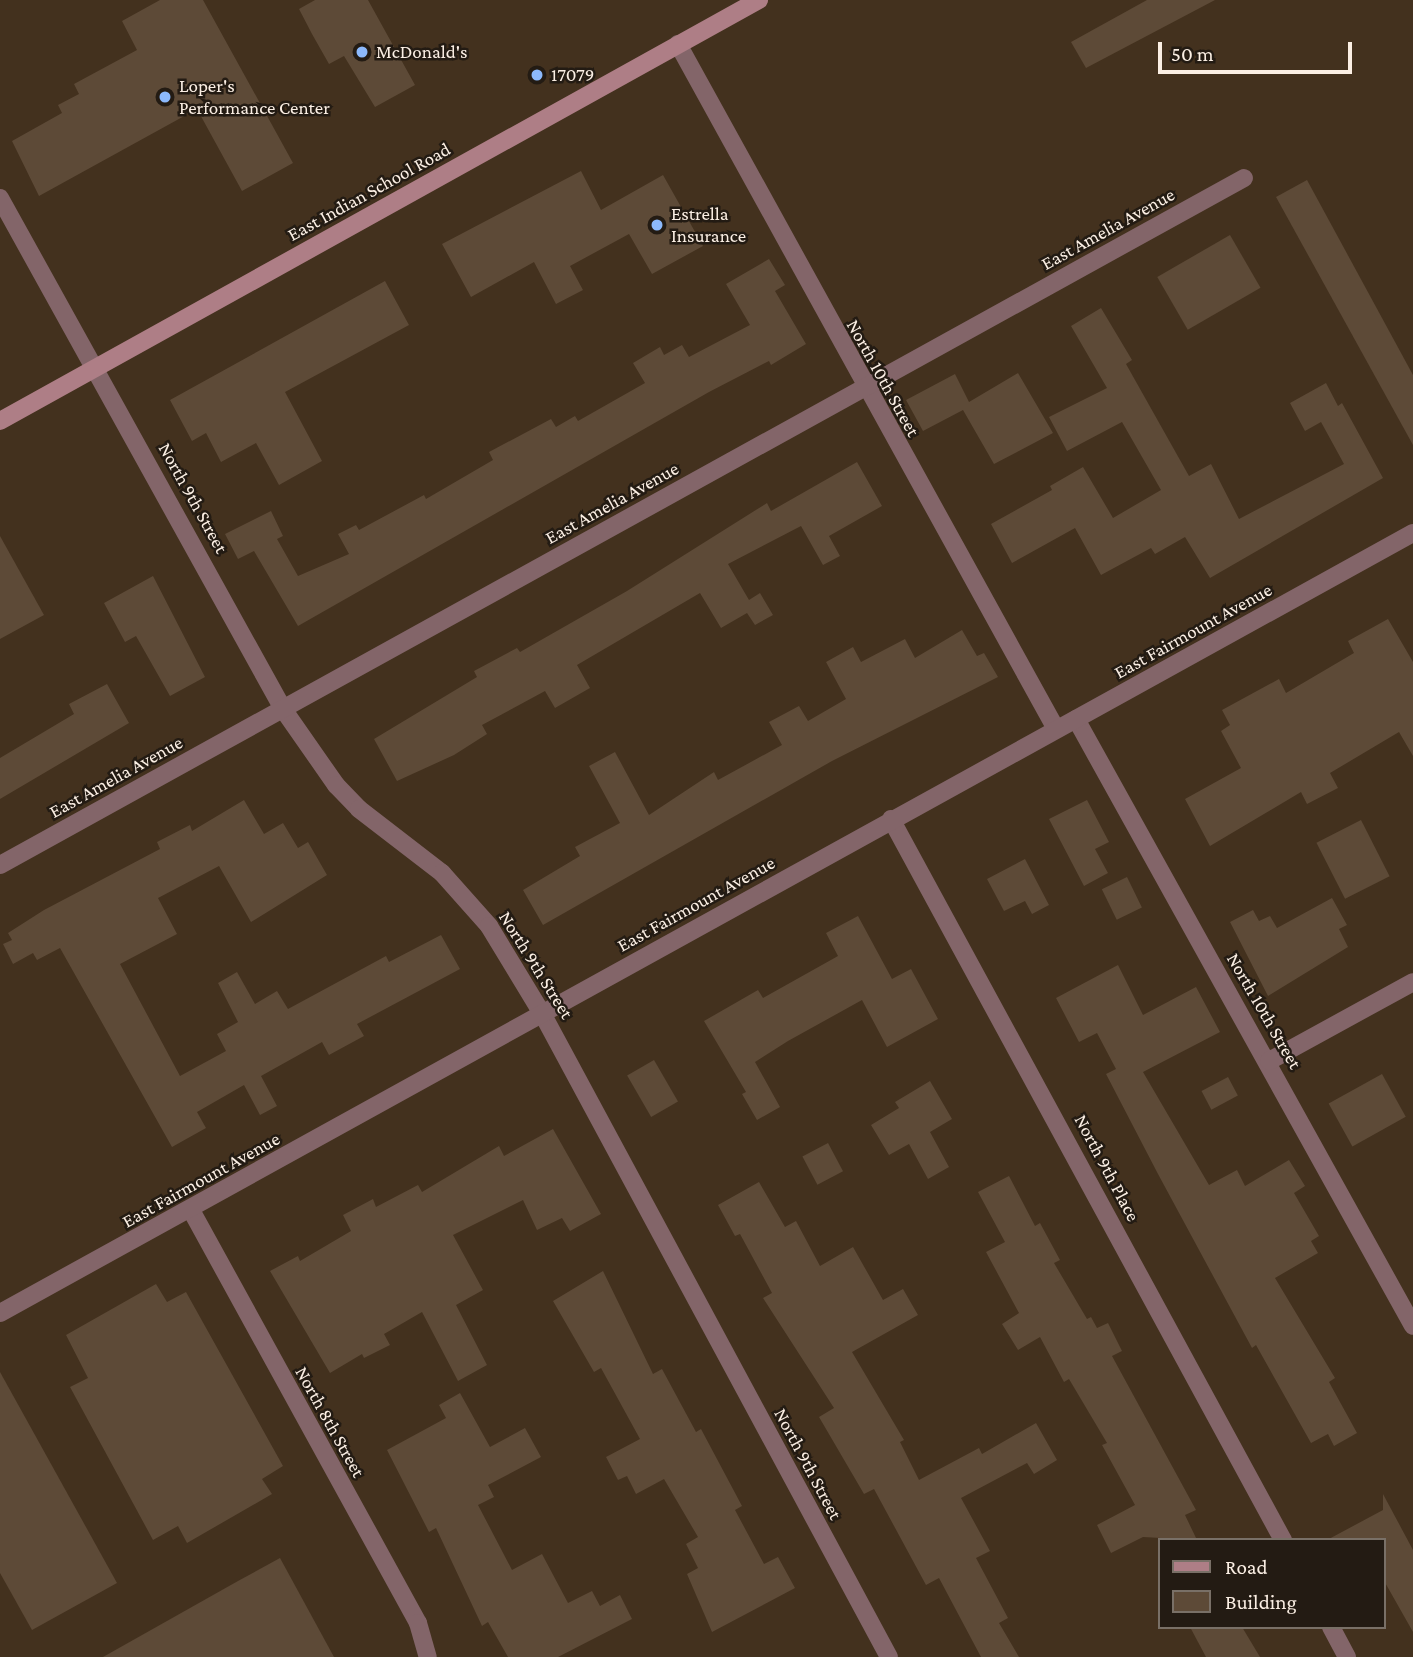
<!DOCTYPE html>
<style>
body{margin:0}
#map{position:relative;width:1413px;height:1657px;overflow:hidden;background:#43311e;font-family:"Crimson Pro",serif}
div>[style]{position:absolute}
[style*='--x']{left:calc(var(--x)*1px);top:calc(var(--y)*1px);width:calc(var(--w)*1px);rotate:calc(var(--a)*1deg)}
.building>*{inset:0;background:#5d4a37;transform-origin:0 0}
.street>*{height:18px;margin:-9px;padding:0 9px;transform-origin:9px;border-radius:9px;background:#836569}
.secondary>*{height:18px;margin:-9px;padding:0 9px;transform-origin:9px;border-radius:9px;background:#ae7e86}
.dots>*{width:19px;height:19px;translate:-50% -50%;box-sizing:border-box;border:4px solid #231b13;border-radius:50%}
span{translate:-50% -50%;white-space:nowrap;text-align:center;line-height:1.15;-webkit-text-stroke:5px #231b13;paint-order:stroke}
.poi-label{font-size:19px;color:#fbefe4}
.left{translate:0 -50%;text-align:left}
.street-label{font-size:19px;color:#fbefe4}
.legend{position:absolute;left:1158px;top:1538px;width:228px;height:91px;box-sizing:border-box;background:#231b13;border:2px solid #797067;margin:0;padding:9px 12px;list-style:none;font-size:21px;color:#fbefe4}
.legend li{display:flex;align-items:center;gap:14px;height:35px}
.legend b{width:35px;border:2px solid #797067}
.scale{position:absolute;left:1158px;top:42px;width:194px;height:32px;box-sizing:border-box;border:4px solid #fbefe4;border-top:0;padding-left:9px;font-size:21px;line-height:24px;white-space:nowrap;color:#fbefe4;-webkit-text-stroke:5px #231b13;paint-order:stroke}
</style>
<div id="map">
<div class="building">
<div style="clip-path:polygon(160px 0,203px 0,293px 163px,242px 191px,197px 109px,39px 196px,12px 141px,62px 113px,58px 105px,79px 94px,74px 84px,137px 50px,122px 21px)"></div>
<div style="clip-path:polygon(315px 0,368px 0,415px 85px,375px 107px,344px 56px,329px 64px,312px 34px,299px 9px)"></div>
<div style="clip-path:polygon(1147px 0,1215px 0,1086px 68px,1071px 42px)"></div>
<div style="clip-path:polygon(581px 171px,601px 210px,663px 175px,703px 246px,652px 274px,629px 234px,570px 266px,583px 290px,556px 304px,534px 262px,471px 297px,442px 244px)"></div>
<div style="clip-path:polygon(1307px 180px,1413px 375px,1413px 445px,1276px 197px)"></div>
<div style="left:1230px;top:235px;width:61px;height:84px;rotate:60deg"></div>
<div style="clip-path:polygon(769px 259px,785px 285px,775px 291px,806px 344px,771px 365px,769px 361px,709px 392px,298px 626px,254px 551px,238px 559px,225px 534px,271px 511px,283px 536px,277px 539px,298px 576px,349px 554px,338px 534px,356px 525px,359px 530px,424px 495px,426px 499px,493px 460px,489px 452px,551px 419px,556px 427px,575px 416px,578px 421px,645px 383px,633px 363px,660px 347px,664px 355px,682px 345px,689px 357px,750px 325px,726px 284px)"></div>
<div style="clip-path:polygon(385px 281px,409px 325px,285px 392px,322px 461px,279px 485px,256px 443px,221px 462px,206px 433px,192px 441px,170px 400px)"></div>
<div style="clip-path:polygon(1101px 308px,1132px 360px,1126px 364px,1189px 476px,1211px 464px,1239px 519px,1344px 464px,1321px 422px,1305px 431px,1290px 403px,1326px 383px,1338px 406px,1342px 403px,1383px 478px,1210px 578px,1185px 537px,1155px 554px,1151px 548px,1101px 575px,1075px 528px,1012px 563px,991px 524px,1052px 490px,1050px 486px,1083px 467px,1113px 518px,1161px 490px,1122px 422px,1067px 451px,1049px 417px,1107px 388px,1071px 326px)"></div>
<div style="clip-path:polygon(1018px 373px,1053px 433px,994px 464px,963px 410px,923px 431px,906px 400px,955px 374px,969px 402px)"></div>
<div style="clip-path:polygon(857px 462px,882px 506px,829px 536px,840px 556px,823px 565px,801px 526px,728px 564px,749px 600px,760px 593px,773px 615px,755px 625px,747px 613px,721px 628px,700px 593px,577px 665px,590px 688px,555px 708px,545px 691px,482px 725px,487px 734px,454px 755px,397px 781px,374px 739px,477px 677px,474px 671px,517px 648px,520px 652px,627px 591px,767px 503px,771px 511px)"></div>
<div style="clip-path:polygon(0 536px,44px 615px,0 639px)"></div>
<div style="clip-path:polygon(153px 576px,205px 677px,170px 696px,136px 636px,125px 642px,104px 603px)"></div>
<div style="clip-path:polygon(1388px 619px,1413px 662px,1413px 756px,1399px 732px,1330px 773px,1338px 788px,1307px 804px,1301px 792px,1210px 846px,1185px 799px,1241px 768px,1221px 731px,1230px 725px,1222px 710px,1279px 679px,1286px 693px,1354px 653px,1348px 641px)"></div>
<div style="clip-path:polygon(962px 630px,977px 656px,984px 653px,998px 677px,832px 761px,543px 925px,523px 890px,580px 856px,575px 847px,620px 823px,589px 766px,615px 752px,649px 815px,714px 772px,718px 780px,782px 745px,769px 722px,799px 706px,808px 721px,846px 699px,826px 662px,853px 647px,861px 662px,905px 639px,915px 658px)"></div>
<div style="clip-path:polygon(107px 684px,129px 723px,0 799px,0 758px,74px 714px,69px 704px)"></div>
<div style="clip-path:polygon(244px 800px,264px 834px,283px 823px,298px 848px,308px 842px,327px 875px,251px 922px,219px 866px,158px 898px,177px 934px,120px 964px,180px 1076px,226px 1051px,217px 1034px,238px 1022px,218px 983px,237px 972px,255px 1004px,277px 991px,288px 1009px,386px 956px,389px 962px,441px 935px,460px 969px,357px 1024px,364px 1036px,329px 1055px,322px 1042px,261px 1076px,277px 1106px,260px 1115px,244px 1085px,197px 1112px,206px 1128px,172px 1147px,60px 948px,37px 960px,33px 953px,13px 964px,3px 944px,12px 940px,8px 933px,44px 910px,160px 849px,157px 842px,190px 825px,192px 831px)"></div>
<div style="clip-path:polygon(1087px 800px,1109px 842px,1095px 849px,1108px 873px,1084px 886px,1049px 819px)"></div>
<div style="left:1361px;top:820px;width:63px;height:50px;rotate:63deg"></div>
<div style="clip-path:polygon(1025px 859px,1049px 905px,1032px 914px,1025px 901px,1004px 911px,987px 879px)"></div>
<div style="left:1127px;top:877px;width:34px;height:28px;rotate:64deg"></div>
<div style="clip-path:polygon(1332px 898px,1347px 925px,1339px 929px,1348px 947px,1268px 996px,1230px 922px,1253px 910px,1259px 921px,1270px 916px,1277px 928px)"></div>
<div style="clip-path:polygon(858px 916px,892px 979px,911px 969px,938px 1019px,887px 1047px,862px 1000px,788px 1041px,755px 1062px,780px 1107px,757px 1120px,742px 1094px,746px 1092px,704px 1021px,758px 990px,763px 998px,838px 956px,826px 933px)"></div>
<div style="clip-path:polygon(1118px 965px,1143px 1015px,1196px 987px,1220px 1032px,1143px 1072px,1209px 1185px,1237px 1170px,1245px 1186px,1289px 1160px,1305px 1186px,1294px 1193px,1319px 1236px,1311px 1241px,1318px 1253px,1275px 1278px,1335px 1378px,1329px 1382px,1357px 1433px,1334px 1446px,1328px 1434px,1311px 1443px,1256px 1345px,1252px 1348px,1158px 1174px,1106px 1074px,1116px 1069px,1097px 1033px,1079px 1042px,1056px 998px)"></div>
<div style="left:654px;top:1060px;width:48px;height:31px;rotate:60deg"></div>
<div style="left:1382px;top:1074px;width:49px;height:61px;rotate:61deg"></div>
<div style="left:1228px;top:1077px;width:21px;height:30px;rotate:62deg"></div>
<div style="clip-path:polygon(930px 1081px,952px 1119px,930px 1132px,949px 1167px,928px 1179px,909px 1144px,889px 1155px,871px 1125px,899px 1108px,895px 1102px)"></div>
<div style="clip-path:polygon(553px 1129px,601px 1214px,570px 1231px,562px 1218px,537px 1230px,523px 1200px,453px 1235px,483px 1290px,456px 1305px,487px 1365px,458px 1381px,422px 1312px,384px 1334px,390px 1345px,364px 1358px,362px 1354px,330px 1373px,270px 1271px,298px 1256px,300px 1261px,351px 1231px,343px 1215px,373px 1199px,376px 1207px,418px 1185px,422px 1192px,499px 1146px,504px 1156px)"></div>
<div style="left:828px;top:1143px;width:32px;height:29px;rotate:62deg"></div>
<div style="clip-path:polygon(1009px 1176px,1035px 1226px,1040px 1223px,1060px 1260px,1054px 1263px,1087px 1319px,1091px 1317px,1097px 1328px,1108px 1323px,1122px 1351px,1112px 1356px,1196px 1510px,1185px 1515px,1197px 1540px,1143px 1537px,1111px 1553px,1097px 1525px,1135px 1505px,1102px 1445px,1107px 1443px,1069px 1379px,1064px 1382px,1040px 1337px,1018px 1350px,1002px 1324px,1019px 1313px,986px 1252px,1005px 1242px,978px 1192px)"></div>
<div style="clip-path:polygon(759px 1182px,785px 1227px,796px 1221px,820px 1266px,853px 1247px,883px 1300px,903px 1289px,918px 1315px,852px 1352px,904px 1440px,900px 1442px,919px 1480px,979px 1448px,982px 1454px,1036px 1423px,1057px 1460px,1034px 1474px,1027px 1463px,961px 1498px,990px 1551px,976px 1558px,1008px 1618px,999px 1623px,1019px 1657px,981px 1657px,939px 1578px,926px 1585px,874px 1489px,864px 1494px,819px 1417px,834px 1408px,763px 1298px,772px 1293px,740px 1234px,735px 1236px,718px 1205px)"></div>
<div style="clip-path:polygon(603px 1271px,653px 1374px,662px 1369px,696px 1432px,701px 1429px,742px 1506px,735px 1510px,764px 1564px,778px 1557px,795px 1588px,712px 1632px,687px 1574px,698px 1568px,686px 1544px,698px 1537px,664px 1479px,636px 1494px,627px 1476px,618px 1480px,606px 1457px,640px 1439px,601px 1368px,594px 1372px,553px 1301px)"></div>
<div style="clip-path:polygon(156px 1284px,167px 1302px,186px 1292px,283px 1466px,262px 1479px,272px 1494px,187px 1543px,178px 1526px,153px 1540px,70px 1387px,88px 1378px,66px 1335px)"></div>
<div style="clip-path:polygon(0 1372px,117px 1583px,32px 1630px,0 1573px)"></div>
<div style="clip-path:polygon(460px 1393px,490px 1447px,525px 1428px,541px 1457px,488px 1485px,494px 1497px,478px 1505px,512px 1570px,542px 1554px,568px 1603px,592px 1591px,600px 1606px,620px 1595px,632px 1619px,558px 1657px,508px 1657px,488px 1622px,482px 1626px,436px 1528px,429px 1532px,387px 1450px,446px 1418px,439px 1405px)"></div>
<div style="clip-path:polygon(1383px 1494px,1413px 1550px,1413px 1632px,1383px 1579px,1383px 1540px,1327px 1540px,1383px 1510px)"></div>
<div style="clip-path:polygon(280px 1558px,334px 1657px,103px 1657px,238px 1581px)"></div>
<div style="clip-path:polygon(1190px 1627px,1242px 1627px,1260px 1657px,1206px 1657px)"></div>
</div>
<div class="street">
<div style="--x:678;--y:44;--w:782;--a:61.11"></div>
<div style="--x:0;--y:198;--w:584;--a:61.02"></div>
<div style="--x:283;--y:709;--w:93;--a:55.1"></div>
<div style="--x:336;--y:785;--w:33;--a:46"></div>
<div style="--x:359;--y:809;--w:105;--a:37.6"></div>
<div style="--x:442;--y:873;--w:71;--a:48.4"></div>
<div style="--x:489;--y:926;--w:104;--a:58.8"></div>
<div style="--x:543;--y:1015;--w:729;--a:61.68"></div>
<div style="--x:1076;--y:719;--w:694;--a:60.96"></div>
<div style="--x:891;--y:819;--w:821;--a:61.47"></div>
<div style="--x:0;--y:865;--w:1421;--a:-28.91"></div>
<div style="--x:1269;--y:1061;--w:164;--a:-28.7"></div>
<div style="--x:191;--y:1210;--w:471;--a:61.2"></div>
<div style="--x:418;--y:1623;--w:35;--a:74"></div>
<div style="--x:0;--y:1313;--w:1614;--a:-28.9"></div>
<div style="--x:1331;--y:1627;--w:34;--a:62"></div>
</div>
<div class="secondary">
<div style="--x:0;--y:421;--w:868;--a:-29.02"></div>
</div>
<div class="dots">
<div style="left:362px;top:52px;background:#8cb9fc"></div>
<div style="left:537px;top:75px;background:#8cb9fc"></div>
<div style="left:165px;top:97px;background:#8cb9fc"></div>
<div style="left:657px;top:225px;background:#8cb9fc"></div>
</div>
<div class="poi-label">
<span class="left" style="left:376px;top:52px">McDonald's</span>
<span class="left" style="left:551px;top:75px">17079</span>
<span class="left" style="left:179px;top:97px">Loper's<br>Performance Center</span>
<span class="left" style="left:671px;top:225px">Estrella<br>Insurance</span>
</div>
<div class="street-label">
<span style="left:369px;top:192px;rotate:-29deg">East Indian School Road</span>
<span style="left:1108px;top:229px;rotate:-29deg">East Amelia Avenue</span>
<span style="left:883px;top:378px;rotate:61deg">North 10th Street</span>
<span style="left:193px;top:498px;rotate:61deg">North 9th Street</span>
<span style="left:612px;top:503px;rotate:-29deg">East Amelia Avenue</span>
<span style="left:1193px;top:631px;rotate:-29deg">East Fairmount Avenue</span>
<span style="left:116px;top:777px;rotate:-29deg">East Amelia Avenue</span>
<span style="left:696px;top:904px;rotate:-29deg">East Fairmount Avenue</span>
<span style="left:536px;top:965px;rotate:58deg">North 9th Street</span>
<span style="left:1264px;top:1011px;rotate:60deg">North 10th Street</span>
<span style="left:1107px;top:1168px;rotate:62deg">North 9th Place</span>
<span style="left:201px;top:1180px;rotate:-29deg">East Fairmount Avenue</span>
<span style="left:330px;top:1422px;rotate:61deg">North 8th Street</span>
<span style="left:808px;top:1464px;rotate:62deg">North 9th Street</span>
</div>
<ul class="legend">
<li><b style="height:9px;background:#ae7e86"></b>Road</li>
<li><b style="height:19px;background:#5d4a37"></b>Building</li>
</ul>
<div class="scale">50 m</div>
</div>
